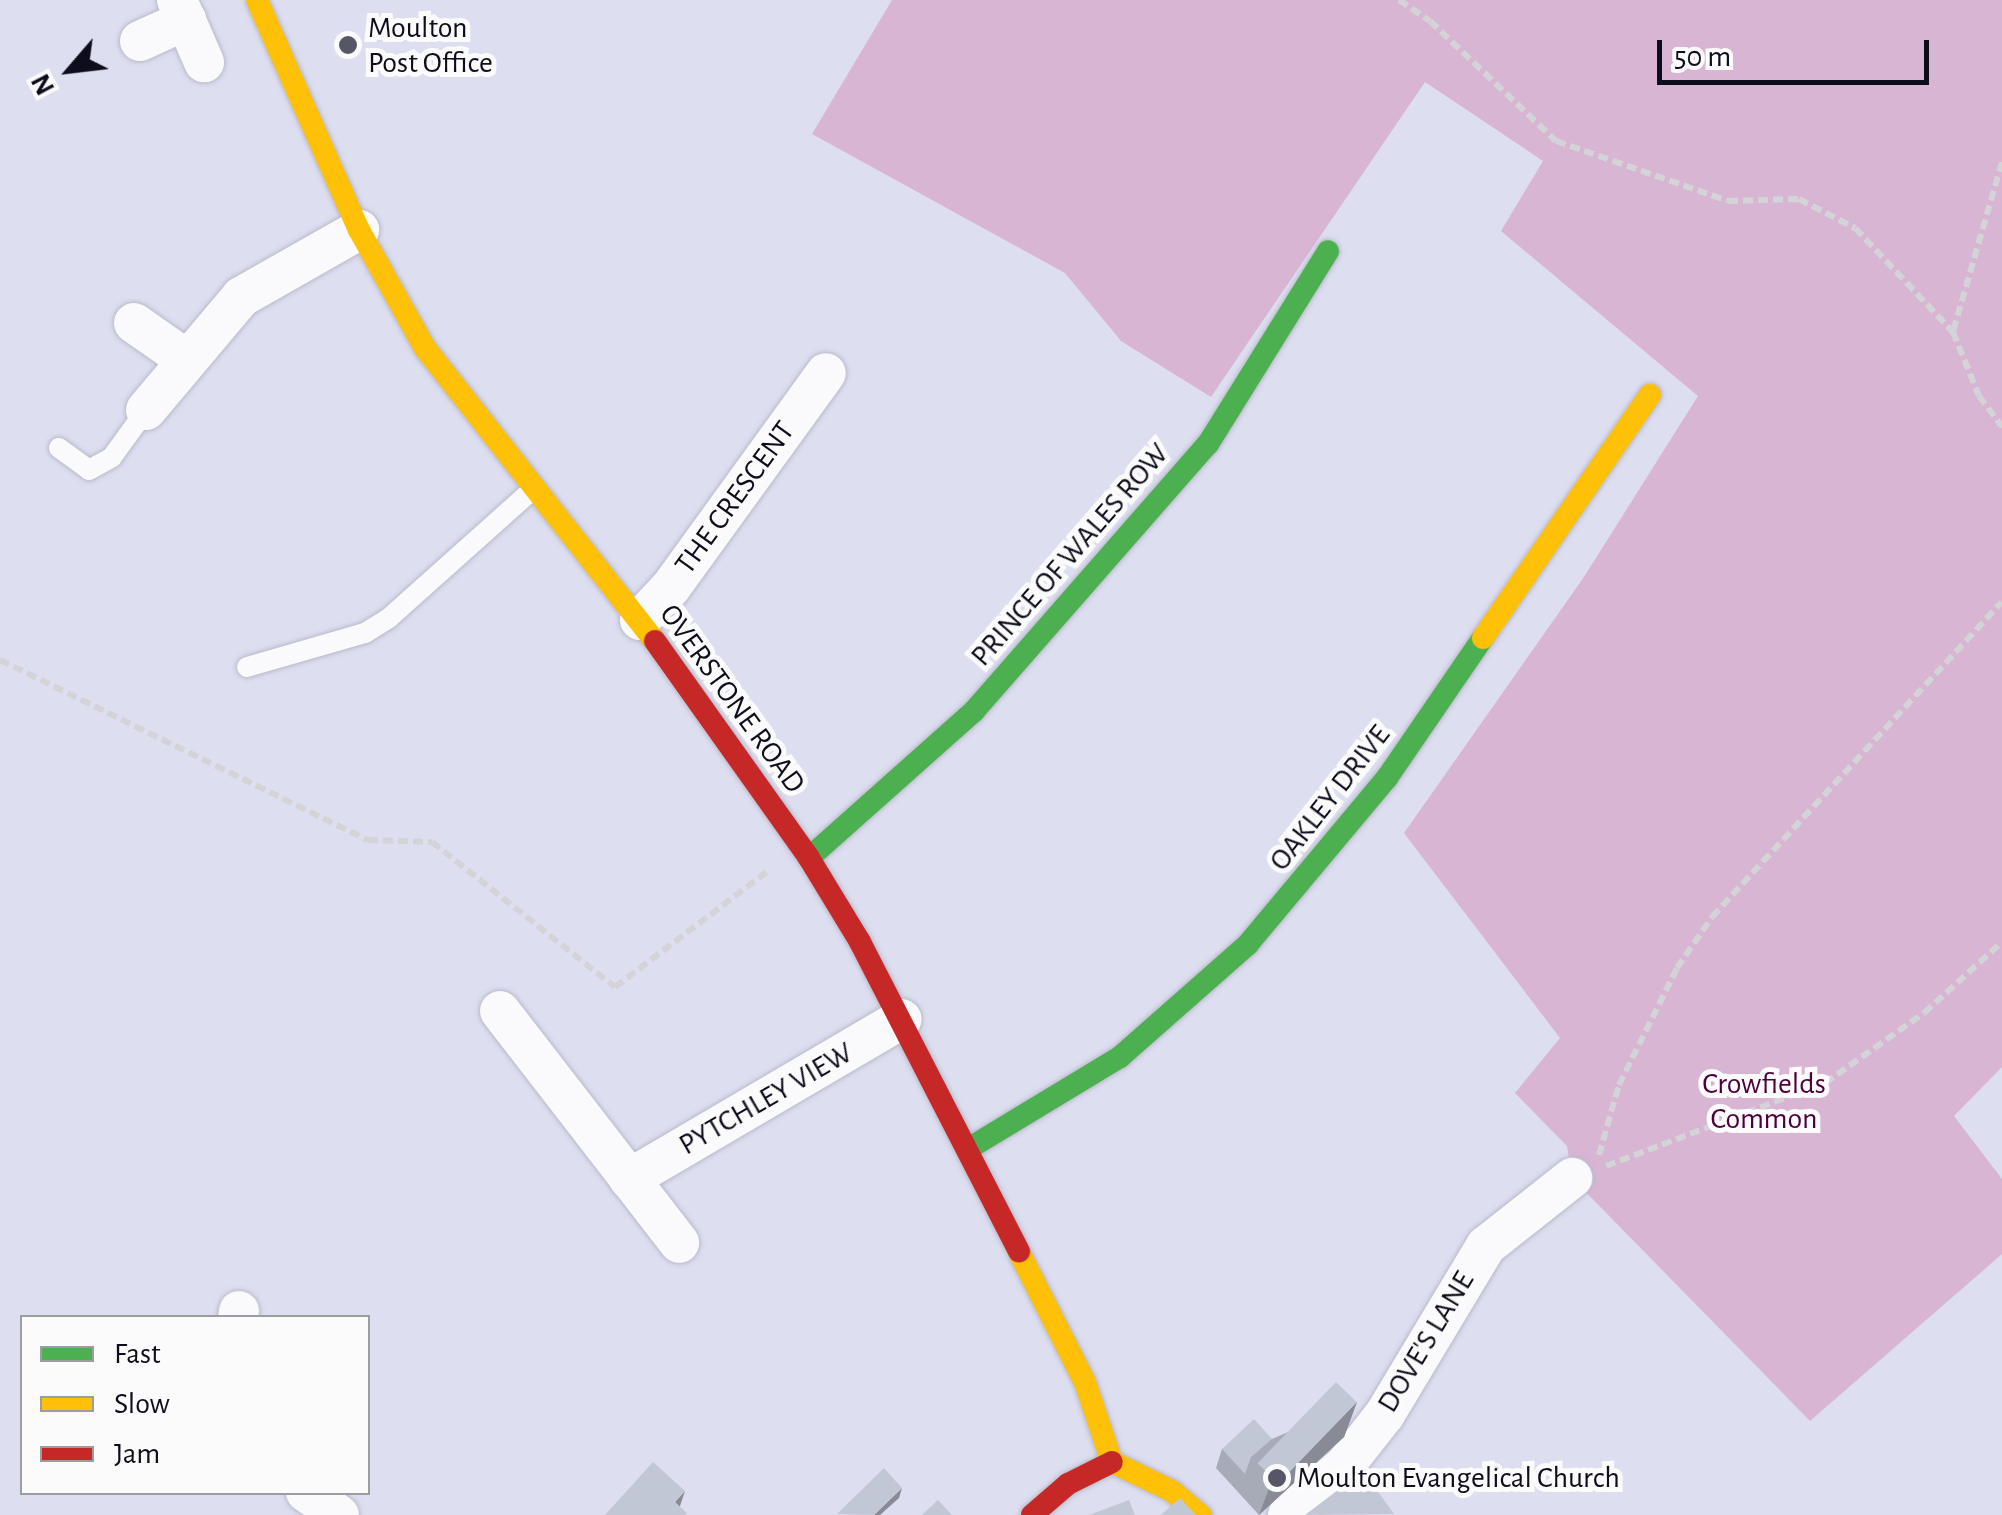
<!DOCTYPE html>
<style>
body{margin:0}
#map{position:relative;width:2002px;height:1515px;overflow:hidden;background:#dddef0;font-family:"Alegreya Sans",sans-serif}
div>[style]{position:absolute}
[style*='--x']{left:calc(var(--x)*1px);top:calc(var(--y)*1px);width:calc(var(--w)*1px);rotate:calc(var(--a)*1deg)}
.green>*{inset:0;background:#d8b5d3}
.path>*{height:6px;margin-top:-3px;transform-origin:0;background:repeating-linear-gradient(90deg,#d3d3d8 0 10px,transparent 0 15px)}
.roads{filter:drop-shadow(0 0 2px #b9bac9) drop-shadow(0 0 2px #b9bac9)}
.lane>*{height:20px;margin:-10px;padding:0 10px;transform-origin:10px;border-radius:10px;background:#fafafd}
.street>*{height:40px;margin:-20px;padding:0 20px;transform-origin:20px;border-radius:20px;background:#fafafd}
.fast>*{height:22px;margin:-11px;padding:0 11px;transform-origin:11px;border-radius:11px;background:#4caf50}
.slow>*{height:22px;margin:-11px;padding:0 11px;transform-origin:11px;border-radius:11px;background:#ffc107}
.jam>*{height:22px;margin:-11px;padding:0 11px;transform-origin:11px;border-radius:11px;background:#c62828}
.wall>*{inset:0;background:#a7abb8}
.shaded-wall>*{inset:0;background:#888b96}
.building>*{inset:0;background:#c2c7d6;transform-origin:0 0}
.dots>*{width:28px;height:28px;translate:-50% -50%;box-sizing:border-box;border:5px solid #fbfbfb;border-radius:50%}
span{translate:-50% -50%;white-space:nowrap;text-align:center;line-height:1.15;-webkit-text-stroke:10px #fbfbfb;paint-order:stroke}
.poi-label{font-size:30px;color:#0d0d1b}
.left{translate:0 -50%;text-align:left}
.street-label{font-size:30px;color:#0d0d1b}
.park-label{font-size:30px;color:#4d013b}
.legend{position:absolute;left:20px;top:1315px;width:350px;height:180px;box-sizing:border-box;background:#fbfbfb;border:2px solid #9c9ca1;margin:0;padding:12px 18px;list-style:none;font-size:30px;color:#0d0d1b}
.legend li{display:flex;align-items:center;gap:20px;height:50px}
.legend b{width:50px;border:2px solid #9c9ca1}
.north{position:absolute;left:20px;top:20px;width:100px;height:100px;-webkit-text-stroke:8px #fbfbfb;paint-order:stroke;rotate:242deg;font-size:28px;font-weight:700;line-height:40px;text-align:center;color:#0d0d1b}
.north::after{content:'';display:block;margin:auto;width:35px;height:45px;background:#0d0d1b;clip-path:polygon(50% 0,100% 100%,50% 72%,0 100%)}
.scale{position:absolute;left:1657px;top:40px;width:272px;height:45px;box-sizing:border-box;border:5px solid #0d0d1b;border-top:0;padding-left:12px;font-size:30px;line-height:35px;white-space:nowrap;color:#0d0d1b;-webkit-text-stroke:8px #fbfbfb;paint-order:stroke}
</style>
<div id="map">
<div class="green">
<div style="clip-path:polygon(892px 0,2002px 0,2002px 1067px,1954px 1116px,2002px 1179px,2002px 1254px,1810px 1421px,1572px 1178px,1567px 1146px,1515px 1093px,1560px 1038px,1404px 833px,1584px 577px,1698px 396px,1501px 231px,1543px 161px,1425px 82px,1211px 397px,1121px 341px,1065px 273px,812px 134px)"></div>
</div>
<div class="path">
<div style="--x:1399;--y:0;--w:37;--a:34"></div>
<div style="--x:1430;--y:21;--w:174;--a:43.6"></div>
<div style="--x:1556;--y:141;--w:182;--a:19.2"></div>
<div style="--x:1728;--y:201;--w:71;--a:-1.6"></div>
<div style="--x:1799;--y:199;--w:63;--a:27.4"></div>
<div style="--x:1855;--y:228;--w:143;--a:46.7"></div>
<div style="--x:2002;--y:162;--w:177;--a:106.1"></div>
<div style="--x:1953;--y:332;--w:69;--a:67.9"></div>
<div style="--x:1979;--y:396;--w:39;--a:53"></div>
<div style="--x:0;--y:660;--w:410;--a:26.1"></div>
<div style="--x:368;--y:840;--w:64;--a:1.8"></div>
<div style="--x:432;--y:842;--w:233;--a:38.4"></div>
<div style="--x:615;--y:987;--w:192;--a:-37.2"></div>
<div style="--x:1599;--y:1155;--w:73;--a:-74.1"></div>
<div style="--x:1619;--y:1085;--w:131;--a:-63.6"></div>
<div style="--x:1677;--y:968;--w:62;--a:-55.5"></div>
<div style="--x:1712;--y:917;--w:428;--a:-47.4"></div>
<div style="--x:1606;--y:1166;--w:234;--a:-20.8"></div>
<div style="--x:1825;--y:1083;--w:121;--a:-35.3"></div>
<div style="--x:1924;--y:1013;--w:105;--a:-42.3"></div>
</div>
<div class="roads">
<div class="lane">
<div style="--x:59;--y:448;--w:37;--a:36"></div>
<div style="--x:89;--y:470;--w:26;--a:-29"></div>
<div style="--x:112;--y:457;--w:58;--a:-54.1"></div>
<div style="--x:247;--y:667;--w:123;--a:-16.1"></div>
<div style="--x:365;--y:633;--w:28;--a:-32"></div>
<div style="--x:389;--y:618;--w:192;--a:-41.8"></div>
</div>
<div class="street">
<div style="--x:177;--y:0;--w:68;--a:66.5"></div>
<div style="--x:140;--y:41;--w:51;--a:-24.5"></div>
<div style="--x:134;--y:323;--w:61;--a:35"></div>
<div style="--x:146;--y:410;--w:148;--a:-49.9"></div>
<div style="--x:241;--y:297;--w:136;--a:-29.6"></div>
<div style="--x:640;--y:620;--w:45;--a:-46.8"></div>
<div style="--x:671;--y:587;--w:264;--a:-54.1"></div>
<div style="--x:500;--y:1011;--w:293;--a:52.3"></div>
<div style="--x:629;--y:1179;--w:316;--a:-30.4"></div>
<div style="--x:238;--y:1318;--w:7;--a:-82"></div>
<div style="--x:306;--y:1492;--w:40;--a:34.9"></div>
<div style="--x:1288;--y:1515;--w:76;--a:-41.3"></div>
<div style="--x:1345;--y:1465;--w:65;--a:-51.9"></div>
<div style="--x:1385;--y:1414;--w:196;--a:-59"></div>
<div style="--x:1486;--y:1246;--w:110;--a:-38.3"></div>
</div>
<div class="fast">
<div style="--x:809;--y:858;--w:221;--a:-41.7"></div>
<div style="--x:974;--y:711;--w:355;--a:-48.8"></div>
<div style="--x:1208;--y:444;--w:227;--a:-58.1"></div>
<div style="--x:968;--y:1149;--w:178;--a:-31.2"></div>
<div style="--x:1120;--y:1057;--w:171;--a:-41.4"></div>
<div style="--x:1248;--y:944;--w:217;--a:-50.1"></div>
<div style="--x:1387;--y:778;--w:170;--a:-55.6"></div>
</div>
<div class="slow">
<div style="--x:257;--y:0;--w:252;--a:66.1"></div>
<div style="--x:359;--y:230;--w:135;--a:60.8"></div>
<div style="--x:425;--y:348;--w:372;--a:51.9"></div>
<div style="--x:1483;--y:638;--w:295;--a:-55.5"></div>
<div style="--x:1019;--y:1252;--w:146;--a:63.1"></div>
<div style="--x:1085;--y:1382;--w:84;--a:71.4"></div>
<div style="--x:1112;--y:1462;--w:67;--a:25.8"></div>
<div style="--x:1172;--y:1491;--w:38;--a:40"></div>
</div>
<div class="jam">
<div style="--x:655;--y:641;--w:266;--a:54.6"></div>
<div style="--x:809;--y:858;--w:98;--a:58.7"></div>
<div style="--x:860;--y:942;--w:348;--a:62.8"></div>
<div style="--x:1032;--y:1515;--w:48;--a:-40.7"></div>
<div style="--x:1068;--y:1484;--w:49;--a:-26.6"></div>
</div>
</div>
<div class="wall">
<div style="clip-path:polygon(1357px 1402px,1344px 1437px,1259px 1515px,1216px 1468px,1222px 1449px,1272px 1439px)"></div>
</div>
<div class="shaded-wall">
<div style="clip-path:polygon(1357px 1402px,1344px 1437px,1259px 1515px,1272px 1480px)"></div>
<div style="clip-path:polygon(902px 1488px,899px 1498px,880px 1515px,874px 1515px)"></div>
<div style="clip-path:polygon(685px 1491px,679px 1509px,675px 1502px)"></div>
</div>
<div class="building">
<div style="left:1336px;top:1382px;width:29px;height:113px;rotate:44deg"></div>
<div style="clip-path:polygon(1254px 1419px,1272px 1439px,1251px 1457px,1245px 1474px,1222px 1449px)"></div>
<div style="clip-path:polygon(653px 1462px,685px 1491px,675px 1502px,687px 1513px,685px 1515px,605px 1515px)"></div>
<div style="clip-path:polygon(884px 1468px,902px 1488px,874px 1515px,837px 1514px)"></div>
<div style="clip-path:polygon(1363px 1471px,1394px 1514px,1305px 1515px)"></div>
<div style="clip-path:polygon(1180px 1498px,1196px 1515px,1161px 1515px)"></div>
<div style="clip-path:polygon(938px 1500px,952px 1515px,922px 1515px)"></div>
<div style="clip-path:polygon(1129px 1500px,1135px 1515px,1089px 1515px)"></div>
</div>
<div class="dots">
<div style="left:348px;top:45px;background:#565666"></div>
<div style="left:1277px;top:1478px;background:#565666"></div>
</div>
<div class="poi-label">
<span class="left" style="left:368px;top:45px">Moulton<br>Post Office</span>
<span class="left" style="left:1297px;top:1478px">Moulton Evangelical Church</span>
</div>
<div class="street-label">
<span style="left:735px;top:498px;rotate:-54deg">THE CRESCENT</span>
<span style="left:1070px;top:555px;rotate:-49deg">PRINCE OF WALES ROW</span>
<span style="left:732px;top:699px;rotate:54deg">OVERSTONE ROAD</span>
<span style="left:1330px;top:798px;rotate:-52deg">OAKLEY DRIVE</span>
<span style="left:766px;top:1099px;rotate:-30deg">PYTCHLEY VIEW</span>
<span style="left:1426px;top:1342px;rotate:-59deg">DOVE'S LANE</span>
</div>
<div class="park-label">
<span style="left:1764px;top:1101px">Crowfields<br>Common</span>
</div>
<ul class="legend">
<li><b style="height:12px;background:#4caf50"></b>Fast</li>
<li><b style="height:12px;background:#ffc107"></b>Slow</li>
<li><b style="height:12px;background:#c62828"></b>Jam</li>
</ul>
<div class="north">N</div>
<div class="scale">50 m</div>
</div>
